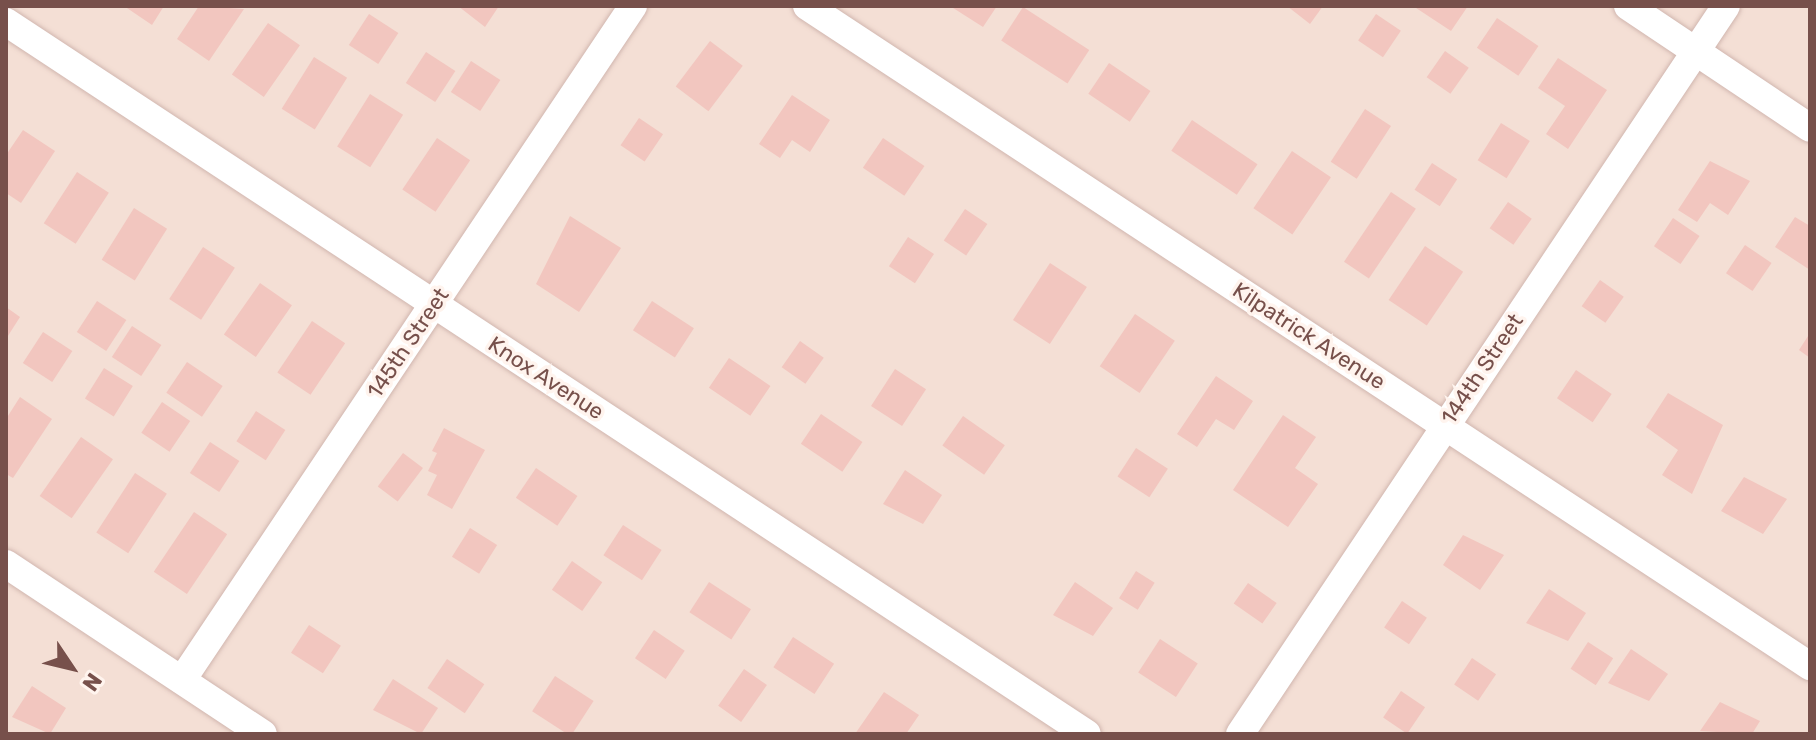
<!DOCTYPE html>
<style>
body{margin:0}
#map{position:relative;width:1816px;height:740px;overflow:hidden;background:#fdefe7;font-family:Rubik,sans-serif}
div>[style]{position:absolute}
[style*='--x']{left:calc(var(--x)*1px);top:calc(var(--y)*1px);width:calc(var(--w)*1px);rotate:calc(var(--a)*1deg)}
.residential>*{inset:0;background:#f4dfd5;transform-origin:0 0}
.building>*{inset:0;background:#f2c6bf;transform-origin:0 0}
.roads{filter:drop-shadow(0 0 2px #d1b6af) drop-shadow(0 0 2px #d1b6af)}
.minor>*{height:28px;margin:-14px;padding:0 14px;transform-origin:14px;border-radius:14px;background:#fff}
span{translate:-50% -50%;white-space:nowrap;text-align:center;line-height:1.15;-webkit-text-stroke:7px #fff4ee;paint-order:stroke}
.street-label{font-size:22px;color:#77504b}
.frame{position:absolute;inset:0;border:8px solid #77504b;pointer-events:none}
.north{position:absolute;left:32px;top:628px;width:80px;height:80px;-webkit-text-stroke:6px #fff4ee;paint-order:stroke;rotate:125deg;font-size:22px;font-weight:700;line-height:32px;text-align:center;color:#77504b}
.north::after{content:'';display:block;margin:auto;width:28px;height:36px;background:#77504b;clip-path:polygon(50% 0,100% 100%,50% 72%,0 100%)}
</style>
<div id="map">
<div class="residential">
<div style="left:6px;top:6px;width:1804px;height:728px"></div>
</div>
<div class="building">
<div style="clip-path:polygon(124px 6px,164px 6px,152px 25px)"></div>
<div style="clip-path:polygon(199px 6px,244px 9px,209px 61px,177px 39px)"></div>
<div style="clip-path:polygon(458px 6px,499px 6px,485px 27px)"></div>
<div style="clip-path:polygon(950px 6px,997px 6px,983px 27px)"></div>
<div style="clip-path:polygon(1287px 6px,1323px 6px,1310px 24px)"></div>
<div style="clip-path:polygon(1413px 6px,1468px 6px,1451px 31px)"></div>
<div style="left:1023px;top:7px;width:79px;height:40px;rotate:33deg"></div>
<div style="left:369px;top:14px;width:35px;height:37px;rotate:33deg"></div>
<div style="left:1376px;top:14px;width:30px;height:32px;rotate:34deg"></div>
<div style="left:1497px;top:18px;width:50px;height:36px;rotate:34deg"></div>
<div style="left:268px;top:23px;width:39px;height:63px;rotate:35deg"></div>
<div style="left:710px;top:41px;width:41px;height:57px;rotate:37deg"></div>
<div style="left:1445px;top:51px;width:29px;height:32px;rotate:35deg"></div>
<div style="left:426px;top:52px;width:35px;height:37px;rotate:33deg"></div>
<div style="left:314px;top:57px;width:39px;height:61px;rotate:32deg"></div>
<div style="clip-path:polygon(1558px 58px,1607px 90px,1568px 149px,1546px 134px,1565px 106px,1538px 88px)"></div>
<div style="left:471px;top:61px;width:35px;height:37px;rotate:33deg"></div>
<div style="left:1109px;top:63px;width:50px;height:37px;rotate:34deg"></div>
<div style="left:370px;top:94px;width:39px;height:62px;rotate:32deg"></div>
<div style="clip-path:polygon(792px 95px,830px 120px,810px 152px,792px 140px,780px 158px,759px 144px)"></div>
<div style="left:1365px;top:109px;width:31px;height:63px;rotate:33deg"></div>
<div style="left:639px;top:118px;width:29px;height:33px;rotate:34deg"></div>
<div style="left:1192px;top:120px;width:79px;height:37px;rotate:34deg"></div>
<div style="left:1501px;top:123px;width:34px;height:44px;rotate:32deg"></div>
<div style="clip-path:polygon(23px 130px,55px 151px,21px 203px,6px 193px,6px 155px)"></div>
<div style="left:437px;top:138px;width:40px;height:62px;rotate:34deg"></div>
<div style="left:883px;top:138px;width:50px;height:36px;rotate:34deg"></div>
<div style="left:1292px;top:151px;width:47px;height:69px;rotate:34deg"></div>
<div style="clip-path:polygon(1710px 161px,1750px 181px,1728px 215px,1710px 203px,1697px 222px,1678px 210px)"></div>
<div style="left:1432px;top:163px;width:30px;height:32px;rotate:33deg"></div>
<div style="left:77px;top:172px;width:38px;height:61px;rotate:33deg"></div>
<div style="left:1391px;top:192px;width:30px;height:84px;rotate:34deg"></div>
<div style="left:1508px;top:202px;width:29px;height:32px;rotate:35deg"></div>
<div style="left:134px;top:208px;width:39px;height:61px;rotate:32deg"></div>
<div style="left:965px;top:209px;width:27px;height:38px;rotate:34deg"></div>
<div style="clip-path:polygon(570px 216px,621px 248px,579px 312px,536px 284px)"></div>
<div style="clip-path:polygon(1795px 217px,1810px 226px,1810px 270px,1775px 247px)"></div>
<div style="left:1673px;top:218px;width:32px;height:34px;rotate:34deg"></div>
<div style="left:908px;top:237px;width:31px;height:35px;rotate:33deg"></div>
<div style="left:1745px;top:245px;width:32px;height:34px;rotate:34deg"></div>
<div style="left:1425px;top:246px;width:46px;height:65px;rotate:34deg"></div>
<div style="left:203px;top:247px;width:38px;height:62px;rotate:33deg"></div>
<div style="left:1050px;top:263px;width:44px;height:68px;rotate:33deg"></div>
<div style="left:1600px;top:280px;width:29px;height:32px;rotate:35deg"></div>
<div style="left:260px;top:283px;width:39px;height:63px;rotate:35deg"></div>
<div style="left:97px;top:301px;width:35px;height:37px;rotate:33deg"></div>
<div style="left:652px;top:301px;width:50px;height:35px;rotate:33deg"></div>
<div style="clip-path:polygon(6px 307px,20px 317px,6px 339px)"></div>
<div style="left:1135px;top:314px;width:48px;height:63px;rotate:34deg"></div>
<div style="left:312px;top:321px;width:40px;height:62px;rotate:34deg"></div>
<div style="left:132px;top:326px;width:35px;height:37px;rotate:33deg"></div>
<div style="left:43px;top:332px;width:35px;height:37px;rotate:33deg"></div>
<div style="clip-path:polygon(1810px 333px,1810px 358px,1799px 350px)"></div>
<div style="left:800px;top:341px;width:29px;height:32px;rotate:35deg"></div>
<div style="left:729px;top:358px;width:50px;height:36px;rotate:34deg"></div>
<div style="left:187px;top:362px;width:43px;height:37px;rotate:34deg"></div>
<div style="left:104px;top:368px;width:34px;height:36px;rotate:32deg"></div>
<div style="left:895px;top:369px;width:37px;height:44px;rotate:33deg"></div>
<div style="left:1576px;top:370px;width:43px;height:34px;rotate:34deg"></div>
<div style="clip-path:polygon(1216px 376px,1253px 401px,1234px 430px,1216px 419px,1197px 447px,1177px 434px)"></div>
<div style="clip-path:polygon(1668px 393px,1723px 425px,1692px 494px,1662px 475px,1678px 450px,1646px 427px)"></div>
<div style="clip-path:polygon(20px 397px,52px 419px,13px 478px,6px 474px,6px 419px)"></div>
<div style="left:162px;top:402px;width:34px;height:37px;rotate:34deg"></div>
<div style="left:256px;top:411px;width:35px;height:36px;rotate:33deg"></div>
<div style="left:821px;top:414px;width:50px;height:36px;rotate:34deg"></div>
<div style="clip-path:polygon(1283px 415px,1316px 437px,1295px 468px,1318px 484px,1288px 527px,1233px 490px)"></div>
<div style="left:963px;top:416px;width:51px;height:36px;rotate:35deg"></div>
<div style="clip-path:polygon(444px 428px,485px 450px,452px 509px,427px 495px,437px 475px,428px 471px,437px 453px,432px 451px)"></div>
<div style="left:81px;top:437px;width:39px;height:72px;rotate:35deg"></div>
<div style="left:210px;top:442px;width:35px;height:37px;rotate:33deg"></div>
<div style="left:1136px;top:448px;width:38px;height:34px;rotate:33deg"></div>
<div style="left:403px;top:453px;width:25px;height:42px;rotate:37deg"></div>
<div style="left:536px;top:468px;width:50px;height:36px;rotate:34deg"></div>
<div style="clip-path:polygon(905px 470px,942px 495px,923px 524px,883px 504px)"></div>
<div style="left:135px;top:473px;width:38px;height:71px;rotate:33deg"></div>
<div style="clip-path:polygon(1744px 477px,1787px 499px,1763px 534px,1721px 511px)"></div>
<div style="left:194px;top:512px;width:40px;height:72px;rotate:34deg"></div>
<div style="left:623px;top:525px;width:46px;height:36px;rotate:33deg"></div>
<div style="left:470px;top:528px;width:32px;height:34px;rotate:32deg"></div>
<div style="clip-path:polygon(1463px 535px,1504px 555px,1480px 590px,1443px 565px)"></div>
<div style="left:572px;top:561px;width:37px;height:35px;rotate:35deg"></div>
<div style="left:1136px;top:571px;width:22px;height:32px;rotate:32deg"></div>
<div style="left:709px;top:582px;width:50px;height:36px;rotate:33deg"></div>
<div style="clip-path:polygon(1075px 582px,1113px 608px,1093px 636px,1053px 615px)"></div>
<div style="left:1248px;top:583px;width:35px;height:25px;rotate:35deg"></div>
<div style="clip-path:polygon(1549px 589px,1586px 613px,1568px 641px,1526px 623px)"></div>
<div style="left:1402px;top:601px;width:30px;height:32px;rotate:34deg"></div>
<div style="left:309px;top:625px;width:38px;height:33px;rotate:33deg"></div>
<div style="left:654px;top:630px;width:37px;height:34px;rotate:34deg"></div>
<div style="left:793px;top:637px;width:49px;height:36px;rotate:33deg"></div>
<div style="left:1160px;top:639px;width:45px;height:40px;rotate:33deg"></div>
<div style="left:1588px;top:642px;width:30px;height:32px;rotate:33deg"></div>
<div style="clip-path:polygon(1631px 649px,1668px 674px,1649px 701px,1608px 683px)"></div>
<div style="left:1472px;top:658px;width:29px;height:32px;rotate:34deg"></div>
<div style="left:447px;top:659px;width:45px;height:35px;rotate:34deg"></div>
<div style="left:744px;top:669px;width:28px;height:45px;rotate:35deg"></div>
<div style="left:555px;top:676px;width:46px;height:42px;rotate:33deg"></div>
<div style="clip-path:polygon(393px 679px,438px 708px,421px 734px,373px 710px)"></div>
<div style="clip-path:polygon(32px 686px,66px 708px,50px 734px,12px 717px)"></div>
<div style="left:1401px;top:691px;width:29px;height:32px;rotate:34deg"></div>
<div style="clip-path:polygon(884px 692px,919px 715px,906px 734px,855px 734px)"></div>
<div style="clip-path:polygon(1720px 702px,1760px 721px,1752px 734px,1700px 731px)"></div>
</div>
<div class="roads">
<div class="minor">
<div style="--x:807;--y:6;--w:1201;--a:33.35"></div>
<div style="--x:1628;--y:6;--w:219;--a:33.8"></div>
<div style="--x:6;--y:22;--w:1294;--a:33.37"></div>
<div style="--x:6;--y:564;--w:308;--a:33.5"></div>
<div style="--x:182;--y:680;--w:811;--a:-56.21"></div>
<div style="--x:1240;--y:734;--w:875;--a:-56.27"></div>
</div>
</div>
<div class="street-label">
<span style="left:1309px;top:336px;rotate:33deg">Kilpatrick Avenue</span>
<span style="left:408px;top:343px;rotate:-56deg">145th Street</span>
<span style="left:1482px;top:369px;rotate:-56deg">144th Street</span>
<span style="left:546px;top:378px;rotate:33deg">Knox Avenue</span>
</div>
<div class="frame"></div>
<div class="north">N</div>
</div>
